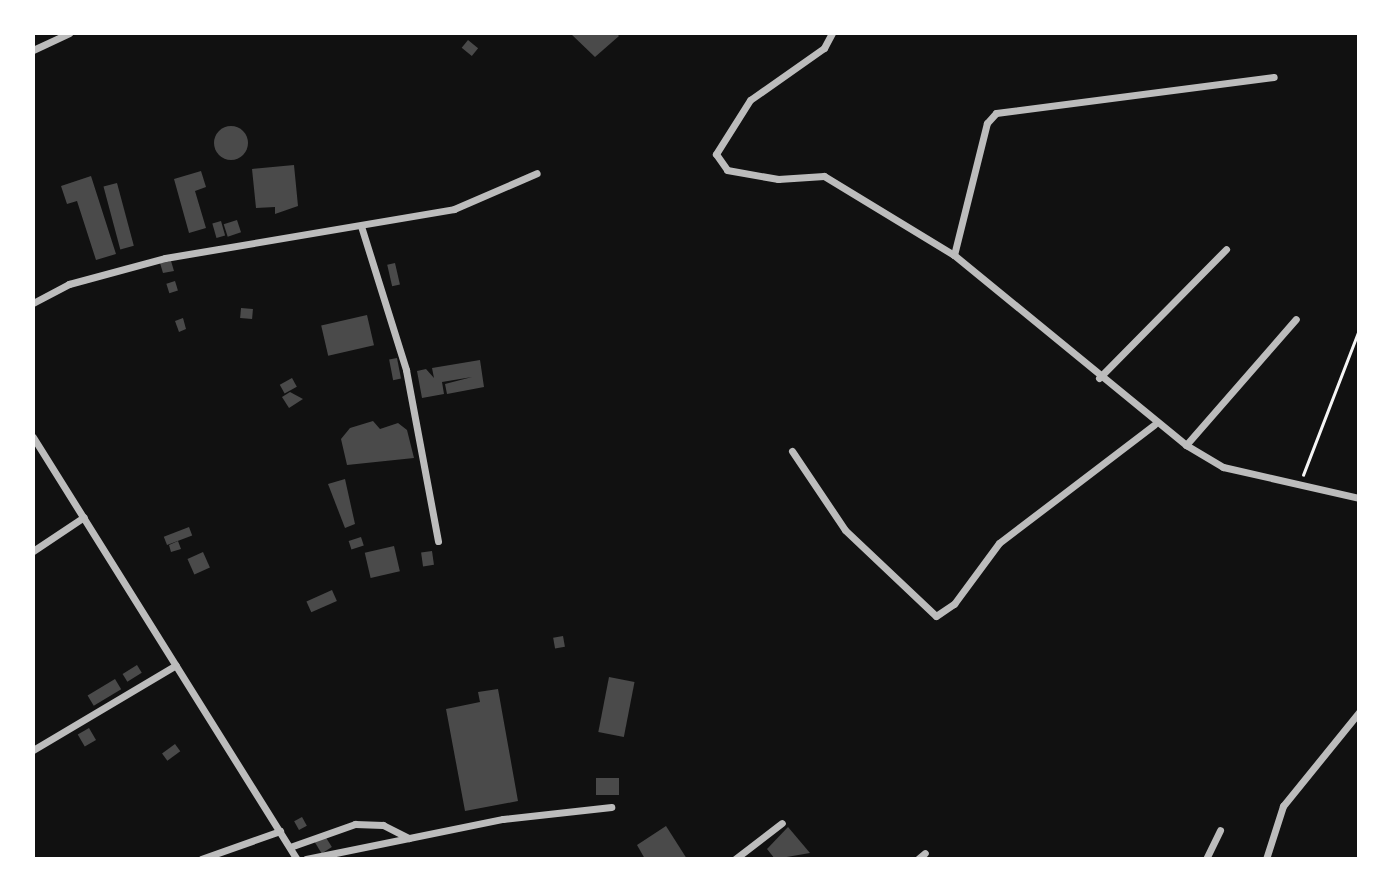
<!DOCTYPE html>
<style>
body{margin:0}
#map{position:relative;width:1392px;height:892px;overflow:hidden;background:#111;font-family:Mulish,sans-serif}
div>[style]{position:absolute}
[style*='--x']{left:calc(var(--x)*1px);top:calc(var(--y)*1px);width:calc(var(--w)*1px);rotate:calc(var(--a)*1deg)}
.building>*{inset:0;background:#4a4a4a;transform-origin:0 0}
.round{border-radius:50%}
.path>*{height:2.5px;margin:-1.25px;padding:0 1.25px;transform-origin:1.25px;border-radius:1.25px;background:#f5f5f5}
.minor>*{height:7px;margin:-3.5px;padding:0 3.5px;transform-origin:3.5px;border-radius:3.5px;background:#bcbcbc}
span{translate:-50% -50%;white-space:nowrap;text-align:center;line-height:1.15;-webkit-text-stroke:7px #fff;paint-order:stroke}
.frame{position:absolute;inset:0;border:35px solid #fff;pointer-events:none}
</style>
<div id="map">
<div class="building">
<div style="clip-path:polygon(570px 33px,616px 33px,619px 36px,595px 57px)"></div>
<div style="left:468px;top:40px;width:13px;height:10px;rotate:39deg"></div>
<div class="round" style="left:214px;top:126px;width:34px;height:34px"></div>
<div style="clip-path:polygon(294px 165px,298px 206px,275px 214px,275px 207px,256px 208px,252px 169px)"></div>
<div style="clip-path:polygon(201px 171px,206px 187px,195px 191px,206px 228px,189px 233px,174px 179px)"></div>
<div style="clip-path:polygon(91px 176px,116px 254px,96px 260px,77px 201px,67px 204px,61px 186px)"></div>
<div style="left:117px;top:183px;width:65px;height:14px;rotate:75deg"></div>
<div style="left:237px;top:220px;width:13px;height:14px;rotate:72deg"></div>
<div style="left:221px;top:221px;width:15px;height:9px;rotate:74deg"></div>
<div style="clip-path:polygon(171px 261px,174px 271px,163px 273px,160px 263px)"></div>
<div style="left:395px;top:263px;width:22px;height:8px;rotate:77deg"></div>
<div style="left:175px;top:281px;width:10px;height:9px;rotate:73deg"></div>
<div style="left:241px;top:308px;width:12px;height:10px;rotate:5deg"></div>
<div style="left:367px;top:315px;width:31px;height:47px;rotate:77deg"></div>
<div style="clip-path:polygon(183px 318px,186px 329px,179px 332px,175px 321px)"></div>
<div style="left:397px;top:358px;width:21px;height:8px;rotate:79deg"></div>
<div style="clip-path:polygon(480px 360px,484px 387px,447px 394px,445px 384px,472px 377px,442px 382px,444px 394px,422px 398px,417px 371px,426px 369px,434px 378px,432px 368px)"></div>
<div style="left:292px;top:378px;width:10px;height:14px;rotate:61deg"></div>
<div style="clip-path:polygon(290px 392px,303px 399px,289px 408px,282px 397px)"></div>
<div style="clip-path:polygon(373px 421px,380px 429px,398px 423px,407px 430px,414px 458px,347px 465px,341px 439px,350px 428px)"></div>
<div style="clip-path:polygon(345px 479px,355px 524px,345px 528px,328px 484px)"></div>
<div style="left:189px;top:527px;width:9px;height:27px;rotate:69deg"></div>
<div style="left:361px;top:537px;width:9px;height:13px;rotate:72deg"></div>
<div style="clip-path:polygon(178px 541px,181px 549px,171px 552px,169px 545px)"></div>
<div style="left:394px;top:546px;width:26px;height:30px;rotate:77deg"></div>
<div style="left:432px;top:551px;width:14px;height:11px;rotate:82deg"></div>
<div style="left:203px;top:552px;width:17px;height:17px;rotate:66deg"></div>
<div style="left:332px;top:590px;width:12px;height:28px;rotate:66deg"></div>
<div style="left:563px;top:636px;width:11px;height:10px;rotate:80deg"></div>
<div style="left:137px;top:665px;width:9px;height:17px;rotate:58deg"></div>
<div style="left:609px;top:677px;width:26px;height:56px;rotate:11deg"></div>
<div style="left:115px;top:679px;width:12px;height:32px;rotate:59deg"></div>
<div style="clip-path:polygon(498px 689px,518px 801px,465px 811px,446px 709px,480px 702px,478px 692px)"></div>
<div style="left:89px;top:728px;width:14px;height:13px;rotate:60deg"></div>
<div style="left:175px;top:744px;width:9px;height:16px;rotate:54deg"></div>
<div style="left:619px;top:778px;width:17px;height:23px;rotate:90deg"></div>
<div style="left:302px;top:817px;width:10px;height:9px;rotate:61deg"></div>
<div style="clip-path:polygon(666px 826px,687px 859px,645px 859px,637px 845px)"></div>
<div style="clip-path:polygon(788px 827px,810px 853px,775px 859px,767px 849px)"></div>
<div style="left:325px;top:836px;width:13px;height:12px;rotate:58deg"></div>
</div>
<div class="path">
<div style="--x:1303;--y:475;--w:155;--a:-68.9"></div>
</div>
<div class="minor">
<div style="--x:832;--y:33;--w:17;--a:118"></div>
<div style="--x:824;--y:48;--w:90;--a:144.9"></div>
<div style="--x:750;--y:100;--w:64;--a:122.2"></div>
<div style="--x:716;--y:154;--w:19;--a:55"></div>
<div style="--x:727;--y:170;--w:52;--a:10"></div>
<div style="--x:778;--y:179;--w:46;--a:-3.7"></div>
<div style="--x:824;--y:176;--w:152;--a:31.3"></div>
<div style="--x:954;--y:255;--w:300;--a:39.3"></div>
<div style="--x:1186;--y:445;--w:43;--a:30.7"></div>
<div style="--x:1223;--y:467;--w:139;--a:12.8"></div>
<div style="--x:33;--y:50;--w:40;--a:-25"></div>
<div style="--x:361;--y:226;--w:151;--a:72.6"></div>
<div style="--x:406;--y:370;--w:174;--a:79.4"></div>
<div style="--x:954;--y:255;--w:136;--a:-76"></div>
<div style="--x:987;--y:123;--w:13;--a:-48"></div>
<div style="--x:996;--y:113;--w:280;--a:-7.4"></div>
<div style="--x:33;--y:303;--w:41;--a:-27.8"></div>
<div style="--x:69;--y:284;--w:99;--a:-15.2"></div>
<div style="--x:165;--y:258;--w:293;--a:-9.6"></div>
<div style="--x:454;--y:209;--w:90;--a:-23.4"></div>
<div style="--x:1099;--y:378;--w:181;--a:-45.4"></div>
<div style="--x:33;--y:437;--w:498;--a:58"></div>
<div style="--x:1186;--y:445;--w:167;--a:-48.9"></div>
<div style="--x:792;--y:451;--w:95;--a:56.1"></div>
<div style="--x:845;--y:530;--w:125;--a:43.4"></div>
<div style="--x:936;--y:616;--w:22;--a:-34"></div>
<div style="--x:954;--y:604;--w:76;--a:-53.6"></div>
<div style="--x:999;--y:543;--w:195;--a:-37.3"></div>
<div style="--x:33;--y:551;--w:61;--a:-33.7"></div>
<div style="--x:33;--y:750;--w:166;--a:-30.7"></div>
<div style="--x:290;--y:847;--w:69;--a:-19.5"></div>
<div style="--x:355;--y:824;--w:28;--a:2"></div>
<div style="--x:383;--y:825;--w:29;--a:27"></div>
<div style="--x:201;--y:859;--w:84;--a:-19.5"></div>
<div style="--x:306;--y:859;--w:201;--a:-11.5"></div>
<div style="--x:503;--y:819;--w:109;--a:-6.3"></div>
<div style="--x:735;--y:859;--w:59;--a:-37.5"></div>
<div style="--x:918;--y:859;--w:9;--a:-41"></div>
<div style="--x:1206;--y:859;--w:32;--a:-64"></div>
<div style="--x:1266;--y:859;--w:56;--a:-72.2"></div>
<div style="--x:1283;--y:806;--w:121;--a:-51"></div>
</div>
<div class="frame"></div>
</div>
